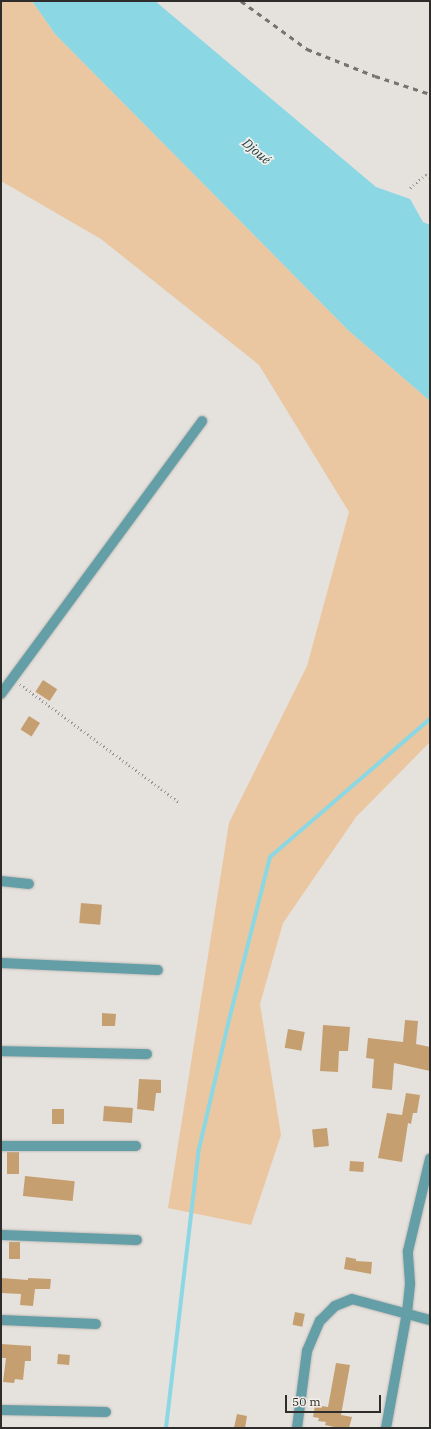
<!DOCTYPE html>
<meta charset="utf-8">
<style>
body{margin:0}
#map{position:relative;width:431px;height:1429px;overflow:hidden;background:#e5e1dc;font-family:"IBM Plex Serif",serif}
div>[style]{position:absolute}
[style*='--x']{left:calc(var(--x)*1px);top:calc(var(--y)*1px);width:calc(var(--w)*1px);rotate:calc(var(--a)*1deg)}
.green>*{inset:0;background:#eac7a0}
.water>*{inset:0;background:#8bd7e3}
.stream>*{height:4px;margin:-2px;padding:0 2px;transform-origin:2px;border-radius:2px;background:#8bd7e3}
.building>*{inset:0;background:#c69f71;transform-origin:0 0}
.path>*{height:2.5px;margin-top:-1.25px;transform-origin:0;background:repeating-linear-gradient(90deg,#999592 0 1px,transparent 0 4px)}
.roads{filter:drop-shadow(0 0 1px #c1bdb9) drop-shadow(0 0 1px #c1bdb9)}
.minor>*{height:10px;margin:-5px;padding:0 5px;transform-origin:5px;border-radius:5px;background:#649ea7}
.rail>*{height:3px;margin-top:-1.5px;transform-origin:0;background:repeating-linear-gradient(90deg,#767471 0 5px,transparent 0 10px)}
span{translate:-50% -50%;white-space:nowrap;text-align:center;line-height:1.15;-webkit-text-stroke:3.5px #f2eee9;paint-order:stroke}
.water-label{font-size:13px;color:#1b4046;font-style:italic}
.frame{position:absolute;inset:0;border:2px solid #2f2d2c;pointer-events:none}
.scale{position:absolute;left:285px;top:1395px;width:96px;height:18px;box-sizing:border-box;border:2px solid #2f2d2c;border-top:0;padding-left:5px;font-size:12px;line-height:14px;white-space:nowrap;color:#2f2d2c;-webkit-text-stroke:3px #f2eee9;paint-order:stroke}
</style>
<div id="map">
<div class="green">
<div style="clip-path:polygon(1px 1px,32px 1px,55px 34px,252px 233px,349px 331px,430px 401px,430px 742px,356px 817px,283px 923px,260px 1004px,281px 1135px,251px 1225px,168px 1208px,229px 823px,307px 666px,349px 512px,259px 365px,101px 239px,1px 181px)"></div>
</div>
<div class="water">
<div style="clip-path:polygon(32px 1px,155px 1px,376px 187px,410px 199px,423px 222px,430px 225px,430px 401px,349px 331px,252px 233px,55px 34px)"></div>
</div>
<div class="stream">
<div style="--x:166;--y:1428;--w:281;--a:-83.3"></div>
<div style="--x:199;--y:1149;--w:128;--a:-76.9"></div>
<div style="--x:228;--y:1024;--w:172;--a:-75.9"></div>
<div style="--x:270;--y:857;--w:211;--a:-40.8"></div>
</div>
<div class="building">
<div style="left:43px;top:680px;width:17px;height:14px;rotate:33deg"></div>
<div style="left:29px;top:716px;width:13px;height:16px;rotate:32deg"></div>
<div style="left:81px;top:903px;width:21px;height:20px;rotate:5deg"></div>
<div style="clip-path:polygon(102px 1013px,116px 1014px,115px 1026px,102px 1026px)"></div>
<div style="clip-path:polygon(405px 1020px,418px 1021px,416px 1044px,430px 1047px,430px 1071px,394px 1063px,392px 1090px,372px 1088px,374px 1059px,366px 1058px,368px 1038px,403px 1042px)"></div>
<div style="clip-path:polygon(323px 1025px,350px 1027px,348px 1051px,339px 1051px,338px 1072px,320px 1071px)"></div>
<div style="left:288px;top:1029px;width:17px;height:19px;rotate:10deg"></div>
<div style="clip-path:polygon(139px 1079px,161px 1080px,161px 1093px,156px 1093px,154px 1111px,137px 1109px)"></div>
<div style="clip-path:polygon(406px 1093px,420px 1095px,417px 1113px,413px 1113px,411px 1124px,408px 1123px,402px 1162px,378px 1158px,387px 1113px,402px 1115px)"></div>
<div style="left:104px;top:1106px;width:29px;height:15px;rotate:4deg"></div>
<div style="left:52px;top:1109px;width:12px;height:15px"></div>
<div style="left:327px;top:1128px;width:18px;height:15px;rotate:84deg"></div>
<div style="left:7px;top:1152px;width:12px;height:22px"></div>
<div style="left:350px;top:1161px;width:14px;height:10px;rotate:4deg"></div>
<div style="left:25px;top:1176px;width:50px;height:20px;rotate:6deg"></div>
<div style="left:9px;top:1242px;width:11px;height:17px"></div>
<div style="clip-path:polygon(346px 1257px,356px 1259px,356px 1261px,372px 1262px,371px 1274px,344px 1269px)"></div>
<div style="clip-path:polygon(1px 1278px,28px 1280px,28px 1278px,51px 1279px,50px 1289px,35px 1289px,33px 1306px,20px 1305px,21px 1294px,1px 1293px)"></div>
<div style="left:295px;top:1312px;width:10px;height:13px;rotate:11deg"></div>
<div style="clip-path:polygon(1px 1344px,31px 1346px,31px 1361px,25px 1361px,23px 1380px,15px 1379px,14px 1383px,3px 1382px,6px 1358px,1px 1358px)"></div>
<div style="left:58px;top:1354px;width:12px;height:10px;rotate:5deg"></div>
<div style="clip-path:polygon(336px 1363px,350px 1365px,341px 1415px,352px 1417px,349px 1428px,339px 1428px,325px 1425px,326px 1422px,318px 1421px,319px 1418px,313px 1417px,315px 1405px,328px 1407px)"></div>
<div style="clip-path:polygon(237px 1414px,247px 1416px,245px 1428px,234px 1428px)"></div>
</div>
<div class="path">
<div style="--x:410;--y:188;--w:21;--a:-41"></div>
<div style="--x:426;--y:174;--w:5;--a:37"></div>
<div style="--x:20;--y:684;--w:199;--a:36.6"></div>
</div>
<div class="roads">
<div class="minor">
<div style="--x:1;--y:694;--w:339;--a:-53.6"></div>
<div style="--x:1;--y:881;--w:28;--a:6"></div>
<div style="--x:1;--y:963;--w:157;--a:2.6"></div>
<div style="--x:1;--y:1051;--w:146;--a:1.2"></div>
<div style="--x:1;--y:1146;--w:135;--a:0"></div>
<div style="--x:1;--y:1235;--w:136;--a:2.1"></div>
<div style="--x:1;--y:1320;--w:95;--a:2.4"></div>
<div style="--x:1;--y:1410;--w:105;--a:1.1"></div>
<div style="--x:297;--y:1428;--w:78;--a:-82.6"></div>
<div style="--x:307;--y:1351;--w:33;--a:-67"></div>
<div style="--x:320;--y:1321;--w:21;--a:-45"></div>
<div style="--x:335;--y:1306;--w:18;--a:-22"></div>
<div style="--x:352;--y:1299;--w:81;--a:15.1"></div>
<div style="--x:386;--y:1428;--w:117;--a:-79.7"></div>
<div style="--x:407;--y:1313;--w:30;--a:-84"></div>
<div style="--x:410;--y:1283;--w:32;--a:-94"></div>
<div style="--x:408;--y:1251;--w:95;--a:-76.6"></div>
</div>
</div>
<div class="rail">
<div style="--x:241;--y:1;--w:82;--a:36"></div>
<div style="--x:307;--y:49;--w:73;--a:21.7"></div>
<div style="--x:375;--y:76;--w:58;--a:18.1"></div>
</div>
<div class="water-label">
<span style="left:256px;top:152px;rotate:40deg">Djoué</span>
</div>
<div class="frame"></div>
<div class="scale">50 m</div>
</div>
